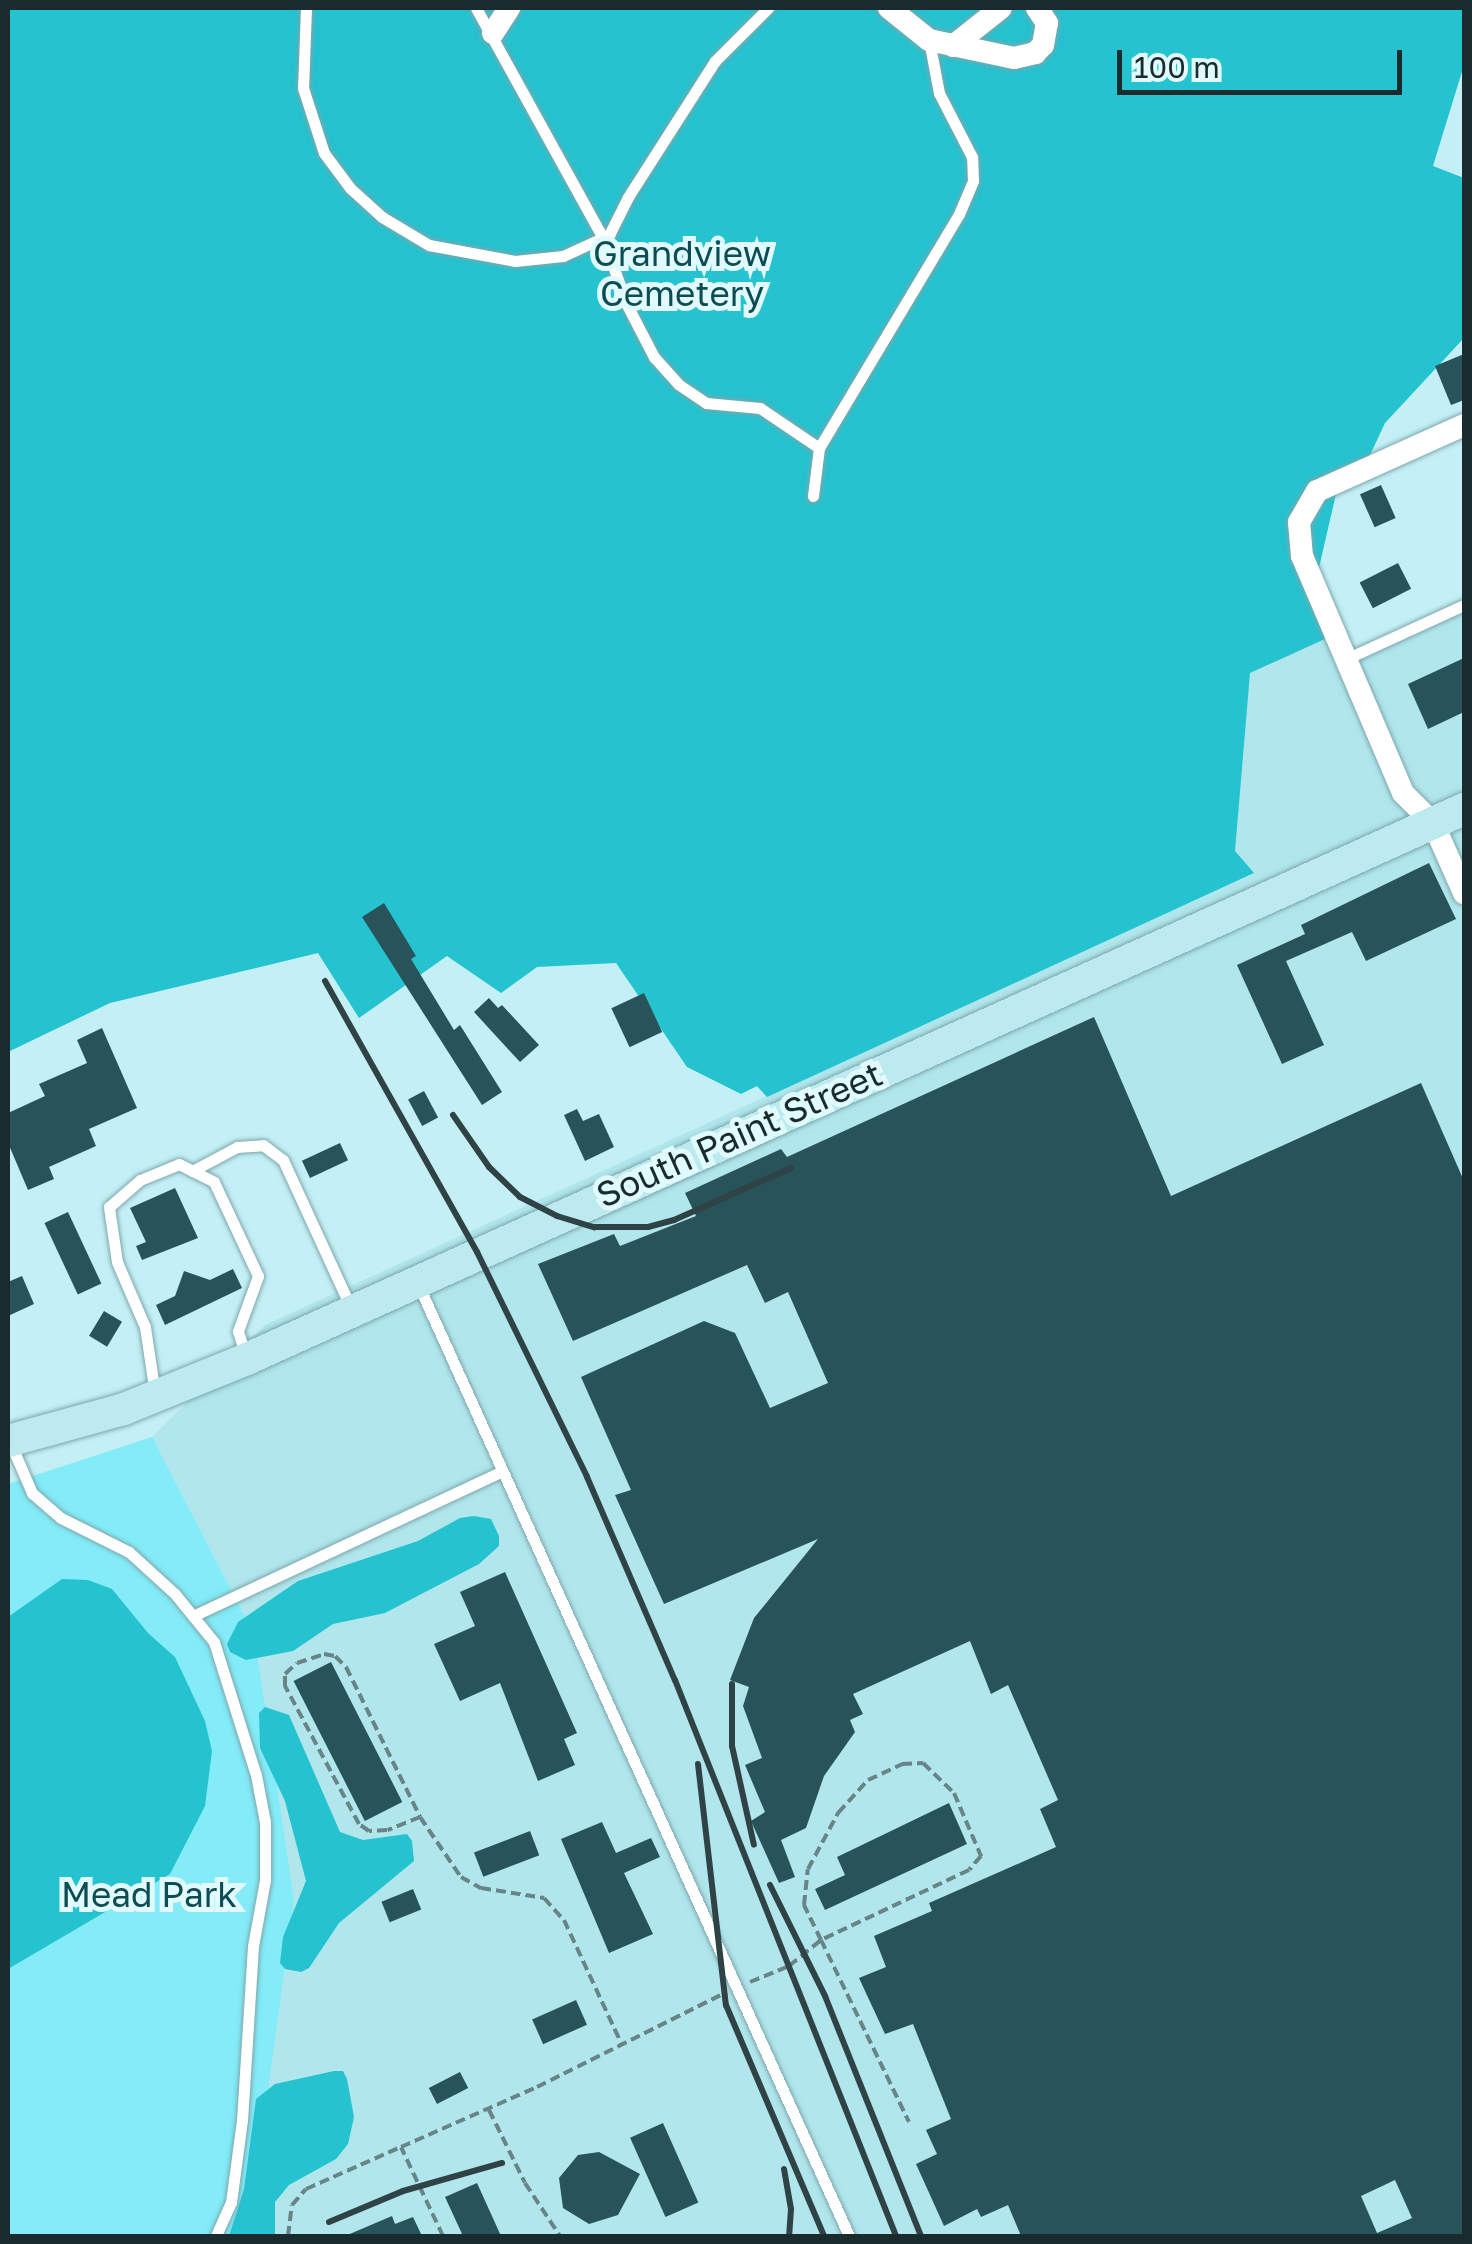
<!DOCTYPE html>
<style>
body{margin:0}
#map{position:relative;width:1472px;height:2244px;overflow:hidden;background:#c4f0f5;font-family:"Golos Text",sans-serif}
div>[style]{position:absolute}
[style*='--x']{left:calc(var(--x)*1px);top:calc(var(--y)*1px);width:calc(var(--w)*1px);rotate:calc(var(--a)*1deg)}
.built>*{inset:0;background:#b0e6ec}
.green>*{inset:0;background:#83ecf8}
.forest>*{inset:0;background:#25c2d0}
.building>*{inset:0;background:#285358;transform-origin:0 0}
.path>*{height:4px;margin-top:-2px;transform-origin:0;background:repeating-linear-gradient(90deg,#678487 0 10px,transparent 0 15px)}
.roads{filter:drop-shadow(0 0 2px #7da7ac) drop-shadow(0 0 2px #7da7ac)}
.lane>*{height:11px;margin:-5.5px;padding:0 5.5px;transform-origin:5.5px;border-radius:5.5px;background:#fff}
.street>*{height:22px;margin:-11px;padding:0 11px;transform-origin:11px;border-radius:11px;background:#fff}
.secondary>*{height:32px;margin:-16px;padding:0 16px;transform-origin:16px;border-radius:16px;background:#bdeaee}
.rail>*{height:6px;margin:-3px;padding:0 3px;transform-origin:3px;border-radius:3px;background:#2f4346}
span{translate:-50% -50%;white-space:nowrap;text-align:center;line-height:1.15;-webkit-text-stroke:10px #e0fafd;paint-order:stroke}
.park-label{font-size:35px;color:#0d4c52}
.street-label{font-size:35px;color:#1a2b2d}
.frame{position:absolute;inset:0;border:10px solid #1a2b2d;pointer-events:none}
.scale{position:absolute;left:1117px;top:50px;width:285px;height:45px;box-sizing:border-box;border:5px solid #1a2b2d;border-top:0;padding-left:12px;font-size:30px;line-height:35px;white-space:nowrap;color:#1a2b2d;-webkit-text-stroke:8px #e0fafd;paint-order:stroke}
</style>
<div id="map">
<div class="built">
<div style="clip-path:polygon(1464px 605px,1464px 2236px,248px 2236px,254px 1634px,152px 1437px,265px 1325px,1253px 874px,1192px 801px,1243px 676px,1336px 634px,1346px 659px)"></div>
</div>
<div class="green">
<div style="clip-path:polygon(152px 1437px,254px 1634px,294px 1900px,248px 2236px,8px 2236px,8px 1484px)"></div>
</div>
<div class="forest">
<div style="clip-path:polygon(8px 8px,1464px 8px,1464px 65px,1433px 166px,1464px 178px,1464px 338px,1385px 423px,1363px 470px,1339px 481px,1315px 585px,1336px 634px,1250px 673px,1235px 851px,1254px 873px,767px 1097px,757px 1086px,741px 1094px,687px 1067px,616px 963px,537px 967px,501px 993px,447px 956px,359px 1018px,318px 953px,110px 1003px,8px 1052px)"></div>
<div style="clip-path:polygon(474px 1516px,491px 1519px,499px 1536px,499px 1546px,479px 1564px,385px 1613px,333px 1624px,293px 1651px,246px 1660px,230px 1652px,227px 1644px,238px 1622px,298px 1581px,418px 1541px,460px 1518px)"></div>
<div style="clip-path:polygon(62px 1579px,88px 1580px,112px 1589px,148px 1633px,175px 1657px,205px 1721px,212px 1751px,205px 1806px,170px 1874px,8px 1969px,8px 1617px)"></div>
<div style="clip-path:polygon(265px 1707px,289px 1715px,340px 1832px,363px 1840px,407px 1834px,412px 1841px,414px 1861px,339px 1923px,309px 1968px,301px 1972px,285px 1969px,280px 1963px,283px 1937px,306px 1881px,285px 1801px,260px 1748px,259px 1713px)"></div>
<div style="clip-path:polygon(334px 2071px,343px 2071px,347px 2079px,354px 2117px,348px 2144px,336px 2159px,289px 2185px,275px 2202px,275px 2236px,229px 2236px,244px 2189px,256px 2099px,275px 2084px)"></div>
</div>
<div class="building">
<div style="clip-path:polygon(1464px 354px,1464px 400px,1451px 405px,1435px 366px)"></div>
<div style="left:1381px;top:485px;width:36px;height:23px;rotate:66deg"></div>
<div style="left:1398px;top:563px;width:29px;height:43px;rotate:63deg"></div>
<div style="clip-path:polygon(1464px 658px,1464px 712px,1428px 729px,1408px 684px)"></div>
<div style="clip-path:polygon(1429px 863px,1456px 919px,1366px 961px,1352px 932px,1286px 961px,1324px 1045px,1282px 1064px,1237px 965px,1305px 934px,1301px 925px)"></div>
<div style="clip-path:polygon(384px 903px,416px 956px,411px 959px,454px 1030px,460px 1025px,502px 1092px,482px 1105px,362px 917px)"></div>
<div style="left:644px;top:993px;width:43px;height:36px;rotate:65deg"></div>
<div style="clip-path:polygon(489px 998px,498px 1008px,502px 1005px,539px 1045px,520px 1062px,474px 1012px)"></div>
<div style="clip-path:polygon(evenodd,1094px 1017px,1171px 1196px,1421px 1083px,1464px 1181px,1464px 2236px,1021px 2236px,1008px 2205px,981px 2217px,977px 2209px,944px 2226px,916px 2164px,937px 2154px,926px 2130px,951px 2119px,913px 2024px,885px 2034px,859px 1978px,886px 1967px,874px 1936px,932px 1911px,929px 1903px,1056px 1847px,1040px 1809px,1058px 1800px,1008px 1685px,991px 1694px,970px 1641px,853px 1694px,863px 1714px,850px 1720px,855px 1732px,824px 1776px,806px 1828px,781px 1840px,795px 1877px,779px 1883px,751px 1821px,765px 1812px,745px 1765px,762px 1758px,743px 1706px,749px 1687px,730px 1680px,754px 1618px,818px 1539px,664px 1604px,615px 1495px,631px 1490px,581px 1377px,704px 1321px,735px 1333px,770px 1408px,828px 1383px,788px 1292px,765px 1303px,747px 1265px,573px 1341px,538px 1264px,614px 1234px,620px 1246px,696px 1216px,685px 1193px,781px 1149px,787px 1157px,1094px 1017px,1395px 2180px,1412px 2218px,1377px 2233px,1361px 2196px,1395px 2180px)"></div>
<div style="clip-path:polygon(102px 1028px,137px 1108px,89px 1129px,96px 1146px,49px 1167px,54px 1179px,28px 1190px,8px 1143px,8px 1113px,45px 1096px,39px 1084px,87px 1063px,77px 1040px)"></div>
<div style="left:424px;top:1091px;width:30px;height:18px;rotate:62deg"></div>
<div style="clip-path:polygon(577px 1109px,583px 1121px,599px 1114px,614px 1147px,585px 1161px,564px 1115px)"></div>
<div style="left:340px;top:1143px;width:19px;height:42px;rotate:65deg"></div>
<div style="clip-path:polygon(175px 1188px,198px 1238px,142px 1260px,136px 1246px,146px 1242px,130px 1208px)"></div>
<div style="left:68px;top:1212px;width:79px;height:26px;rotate:65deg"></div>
<div style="clip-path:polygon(233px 1269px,242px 1288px,165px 1325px,156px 1305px,175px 1296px,184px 1271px,210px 1280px)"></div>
<div style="clip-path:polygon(22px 1276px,34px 1304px,8px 1316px,8px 1282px)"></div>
<div style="left:104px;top:1311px;width:21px;height:29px;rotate:31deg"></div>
<div style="clip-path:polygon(505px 1572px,577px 1733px,564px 1739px,575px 1765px,538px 1781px,500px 1683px,460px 1701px,434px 1644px,475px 1626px,460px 1592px)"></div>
<div style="left:331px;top:1662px;width:157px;height:42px;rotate:63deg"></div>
<div style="clip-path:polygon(949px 1803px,967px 1844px,825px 1910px,815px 1889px,845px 1875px,837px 1857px)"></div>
<div style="clip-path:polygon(602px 1822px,616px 1853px,651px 1838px,660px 1857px,624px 1873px,653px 1934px,609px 1953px,561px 1839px)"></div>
<div style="left:530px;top:1831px;width:26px;height:60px;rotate:69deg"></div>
<div style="left:413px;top:1889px;width:22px;height:34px;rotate:68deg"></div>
<div style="left:576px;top:2000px;width:27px;height:48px;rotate:66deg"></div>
<div style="left:460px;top:2072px;width:18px;height:35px;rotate:63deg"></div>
<div style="left:663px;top:2123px;width:87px;height:36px;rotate:66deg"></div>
<div style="clip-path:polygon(599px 2152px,640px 2174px,618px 2215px,589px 2224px,563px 2208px,559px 2178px,578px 2155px)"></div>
<div style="clip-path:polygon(477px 2183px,501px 2236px,463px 2236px,445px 2197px)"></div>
<div style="clip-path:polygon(392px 2216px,395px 2224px,413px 2217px,422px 2236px,345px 2236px)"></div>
</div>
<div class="path">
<div style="--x:923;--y:1763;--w:43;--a:44.1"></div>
<div style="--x:954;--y:1793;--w:69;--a:66.8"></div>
<div style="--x:981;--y:1856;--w:18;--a:131"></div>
<div style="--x:969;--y:1870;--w:164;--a:154.7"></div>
<div style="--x:821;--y:1940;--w:39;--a:-116"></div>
<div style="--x:804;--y:1905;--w:36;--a:-84"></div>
<div style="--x:808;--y:1869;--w:64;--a:-61.8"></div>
<div style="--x:838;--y:1813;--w:45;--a:-47.7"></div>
<div style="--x:868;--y:1780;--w:38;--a:-25"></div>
<div style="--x:902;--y:1764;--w:21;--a:-3"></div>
<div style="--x:420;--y:1817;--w:35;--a:158"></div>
<div style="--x:387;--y:1830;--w:18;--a:177"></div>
<div style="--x:369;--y:1831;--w:12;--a:-145"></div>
<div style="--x:359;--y:1824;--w:157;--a:-118.2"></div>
<div style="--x:285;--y:1686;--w:12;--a:-90"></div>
<div style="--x:285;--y:1674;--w:16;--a:-43"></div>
<div style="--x:297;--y:1663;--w:28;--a:-18"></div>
<div style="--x:324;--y:1654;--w:11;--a:10"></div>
<div style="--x:335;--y:1656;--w:16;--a:45"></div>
<div style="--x:346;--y:1667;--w:167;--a:63.7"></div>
<div style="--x:420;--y:1817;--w:73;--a:55.7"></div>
<div style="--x:461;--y:1877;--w:23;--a:29"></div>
<div style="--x:481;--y:1888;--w:64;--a:9"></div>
<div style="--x:544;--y:1898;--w:30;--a:48"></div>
<div style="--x:564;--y:1920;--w:138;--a:65.1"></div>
<div style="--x:750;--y:1982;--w:42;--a:-22.3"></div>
<div style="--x:789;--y:1966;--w:41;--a:-39.1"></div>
<div style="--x:821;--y:1940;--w:202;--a:64.2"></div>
<div style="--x:489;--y:2110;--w:81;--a:63.7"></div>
<div style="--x:525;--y:2183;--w:64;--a:56.6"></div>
<div style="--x:288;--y:2236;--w:31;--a:-83"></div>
<div style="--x:292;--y:2205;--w:21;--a:-49"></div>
<div style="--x:306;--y:2189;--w:104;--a:-23.9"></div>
<div style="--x:443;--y:2236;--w:98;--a:-115.3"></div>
<div style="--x:401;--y:2147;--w:149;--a:-23.8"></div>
<div style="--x:537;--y:2087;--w:208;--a:-26.6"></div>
</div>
<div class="roads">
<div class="lane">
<div style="--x:306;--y:8;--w:80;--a:92.1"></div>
<div style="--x:303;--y:88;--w:68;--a:72.1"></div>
<div style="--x:324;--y:153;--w:44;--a:53.4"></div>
<div style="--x:350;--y:188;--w:43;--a:42.2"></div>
<div style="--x:382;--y:217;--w:55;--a:30.8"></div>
<div style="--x:429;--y:245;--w:87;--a:10.5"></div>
<div style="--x:515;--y:261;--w:48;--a:-5.9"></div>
<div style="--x:563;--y:256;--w:51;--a:-24.5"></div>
<div style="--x:609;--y:235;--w:42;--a:-63.4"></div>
<div style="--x:628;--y:197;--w:161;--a:-57.4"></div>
<div style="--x:715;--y:61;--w:75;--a:-45"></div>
<div style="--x:476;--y:8;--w:263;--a:61.1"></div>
<div style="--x:603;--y:238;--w:71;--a:70.3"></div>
<div style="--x:627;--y:305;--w:59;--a:62.6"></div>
<div style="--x:654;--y:357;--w:36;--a:48"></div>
<div style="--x:678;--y:384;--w:34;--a:34"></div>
<div style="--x:706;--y:403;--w:54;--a:5.3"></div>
<div style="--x:760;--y:408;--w:71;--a:34.1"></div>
<div style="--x:813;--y:496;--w:48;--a:-82.9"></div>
<div style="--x:819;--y:448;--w:273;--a:-59.1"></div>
<div style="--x:959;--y:214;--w:36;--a:-67"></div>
<div style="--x:973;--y:181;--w:24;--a:-92"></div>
<div style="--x:972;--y:157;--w:72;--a:-117.3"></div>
<div style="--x:939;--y:93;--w:54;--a:-100.7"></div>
<div style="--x:1346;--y:659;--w:130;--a:-24.6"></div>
<div style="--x:192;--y:1171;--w:51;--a:-28.1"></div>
<div style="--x:237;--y:1147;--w:26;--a:-4"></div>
<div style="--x:263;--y:1145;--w:25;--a:37"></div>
<div style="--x:283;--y:1160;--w:163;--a:65.3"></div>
<div style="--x:418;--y:1284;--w:1045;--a:65.64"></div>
<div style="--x:155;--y:1394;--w:68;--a:-98.5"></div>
<div style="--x:145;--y:1327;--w:71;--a:-113.3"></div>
<div style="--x:117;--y:1262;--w:56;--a:-98.3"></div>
<div style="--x:109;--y:1207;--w:41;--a:-41.1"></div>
<div style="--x:140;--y:1180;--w:42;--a:-22.3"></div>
<div style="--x:179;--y:1164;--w:39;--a:27"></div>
<div style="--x:214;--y:1182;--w:104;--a:64.9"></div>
<div style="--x:258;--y:1276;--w:59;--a:110"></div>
<div style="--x:238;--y:1331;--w:27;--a:73"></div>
<div style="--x:10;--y:1442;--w:56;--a:66.7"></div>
<div style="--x:32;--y:1493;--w:38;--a:41"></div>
<div style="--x:61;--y:1518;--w:76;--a:26.6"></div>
<div style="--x:129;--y:1552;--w:62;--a:42.4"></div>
<div style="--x:175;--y:1594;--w:62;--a:50.9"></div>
<div style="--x:214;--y:1642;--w:139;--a:72.5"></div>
<div style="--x:256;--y:1775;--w:48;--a:79.2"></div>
<div style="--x:265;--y:1822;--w:58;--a:90"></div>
<div style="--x:265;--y:1880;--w:67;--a:100.3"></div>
<div style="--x:253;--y:1946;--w:174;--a:93.6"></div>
<div style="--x:242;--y:2120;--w:83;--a:97.6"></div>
<div style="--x:231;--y:2202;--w:37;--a:114"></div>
<div style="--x:193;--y:1616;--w:341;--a:-25.1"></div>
</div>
<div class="street">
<div style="--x:889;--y:8;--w:51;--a:38.7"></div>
<div style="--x:929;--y:40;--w:87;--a:12"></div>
<div style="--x:1014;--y:58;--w:22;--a:-13"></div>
<div style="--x:1035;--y:53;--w:11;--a:-45"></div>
<div style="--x:1043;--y:45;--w:22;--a:-80"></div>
<div style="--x:1047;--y:23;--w:18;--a:-124"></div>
<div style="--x:493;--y:33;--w:30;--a:-57"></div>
<div style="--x:953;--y:46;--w:61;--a:-38.4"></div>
<div style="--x:1464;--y:425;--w:161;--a:155.8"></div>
<div style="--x:1317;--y:491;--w:36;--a:120"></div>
<div style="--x:1299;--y:522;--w:34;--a:85"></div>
<div style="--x:1302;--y:556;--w:258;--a:66.9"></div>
<div style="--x:1403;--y:793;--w:42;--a:45"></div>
<div style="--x:1433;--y:823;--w:77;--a:66.1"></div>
</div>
<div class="secondary">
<div style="--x:8;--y:1441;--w:120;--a:-15.4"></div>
<div style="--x:124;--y:1409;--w:133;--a:-22.1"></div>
<div style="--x:247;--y:1359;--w:1336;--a:-24.32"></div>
</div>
</div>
<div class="rail">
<div style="--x:325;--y:981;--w:311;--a:60.7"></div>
<div style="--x:477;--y:1252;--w:250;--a:63.9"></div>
<div style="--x:587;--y:1477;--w:221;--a:66.6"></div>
<div style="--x:675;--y:1680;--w:598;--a:68.32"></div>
<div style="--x:453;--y:1115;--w:63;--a:55.3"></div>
<div style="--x:489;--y:1167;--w:43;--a:44.1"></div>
<div style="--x:520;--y:1197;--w:42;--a:27.2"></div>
<div style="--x:557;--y:1216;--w:39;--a:17"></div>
<div style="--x:594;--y:1227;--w:54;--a:0"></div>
<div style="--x:648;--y:1227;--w:27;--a:-15"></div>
<div style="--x:674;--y:1220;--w:128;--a:-24"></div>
<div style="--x:732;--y:1684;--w:62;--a:90"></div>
<div style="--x:732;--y:1746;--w:101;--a:77.5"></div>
<div style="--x:698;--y:1764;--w:243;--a:83.4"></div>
<div style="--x:726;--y:2005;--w:251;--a:67"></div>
<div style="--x:770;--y:1885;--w:124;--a:63.6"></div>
<div style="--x:825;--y:1996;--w:258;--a:68.2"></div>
<div style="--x:784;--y:2169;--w:41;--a:80.1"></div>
<div style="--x:791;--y:2209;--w:27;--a:94"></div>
<div style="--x:329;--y:2222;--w:80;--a:-22.7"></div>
<div style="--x:403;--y:2191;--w:103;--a:-15.8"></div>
</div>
<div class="park-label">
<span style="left:682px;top:273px">Grandview<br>Cemetery</span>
<span style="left:149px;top:1894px">Mead Park</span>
</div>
<div class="street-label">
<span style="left:739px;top:1134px;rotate:-24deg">South Paint Street</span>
</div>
<div class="frame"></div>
<div class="scale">100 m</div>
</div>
